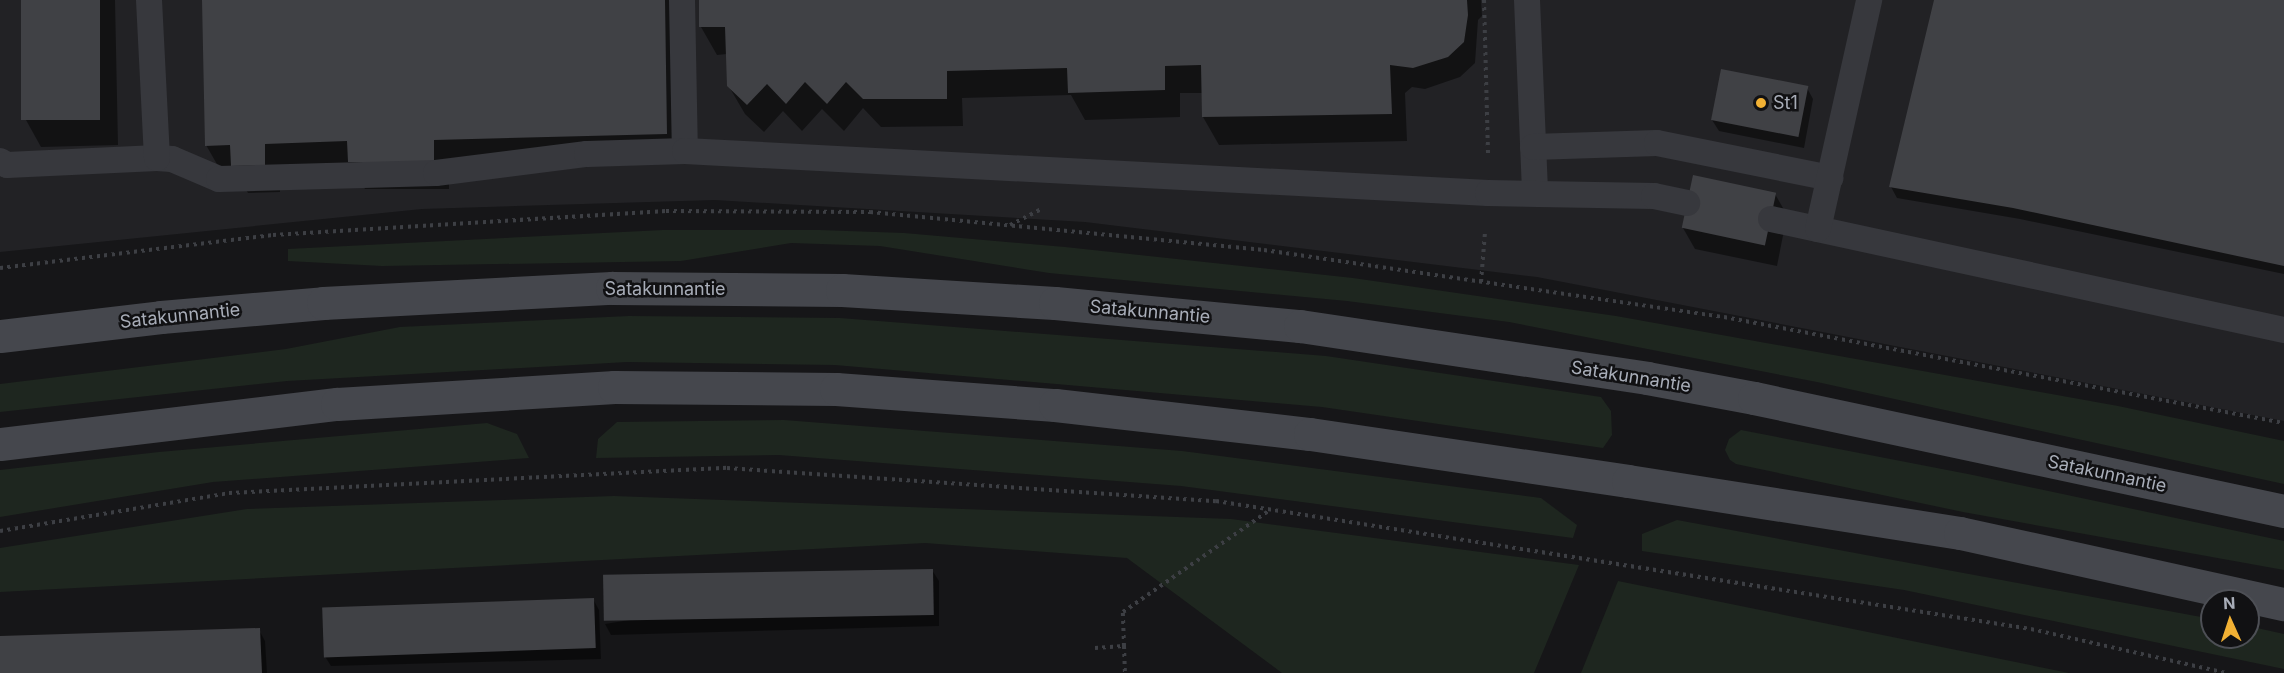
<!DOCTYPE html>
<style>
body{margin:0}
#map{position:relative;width:2284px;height:673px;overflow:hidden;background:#161618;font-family:Inter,sans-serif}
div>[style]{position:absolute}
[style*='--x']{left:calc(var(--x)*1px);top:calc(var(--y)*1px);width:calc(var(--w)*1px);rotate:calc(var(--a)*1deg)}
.built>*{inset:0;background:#222225}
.green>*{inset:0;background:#1e261f}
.shadow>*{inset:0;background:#0007}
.building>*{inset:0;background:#404145;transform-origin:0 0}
.path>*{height:4px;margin-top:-2px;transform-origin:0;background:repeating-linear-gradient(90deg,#3d3f44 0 3px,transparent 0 7.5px)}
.lane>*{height:26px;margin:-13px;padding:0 13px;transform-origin:13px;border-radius:13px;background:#37383d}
.secondary>*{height:33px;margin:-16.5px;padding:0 16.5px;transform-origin:16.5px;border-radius:16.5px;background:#45474d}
.dots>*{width:16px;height:16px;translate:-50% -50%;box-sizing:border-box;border:3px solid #111113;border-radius:50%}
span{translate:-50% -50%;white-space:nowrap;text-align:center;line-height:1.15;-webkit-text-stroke:5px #111113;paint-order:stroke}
.poi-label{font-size:18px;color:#a8adb8}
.left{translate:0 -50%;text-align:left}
.street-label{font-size:18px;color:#a8adb8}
.north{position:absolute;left:2200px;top:589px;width:60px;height:60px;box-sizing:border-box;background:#111113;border:2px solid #4d4f55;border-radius:50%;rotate:357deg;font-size:16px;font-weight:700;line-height:24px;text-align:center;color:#a8adb8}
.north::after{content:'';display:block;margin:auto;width:21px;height:27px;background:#f2b134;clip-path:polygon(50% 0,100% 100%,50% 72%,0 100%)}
</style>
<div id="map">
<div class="built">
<div style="clip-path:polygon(0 0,2284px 0,2284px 421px,1537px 277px,1085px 222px,715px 200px,422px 209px,0 252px)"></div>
</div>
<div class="green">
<div style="clip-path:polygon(663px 230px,819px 230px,904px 233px,1065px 247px,1353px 278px,1616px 316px,2118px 406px,2284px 441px,2284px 484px,1817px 382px,1509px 322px,1347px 301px,1049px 273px,880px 246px,791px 243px,681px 261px,382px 266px,288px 261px,288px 249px)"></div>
<div style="clip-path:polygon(629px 316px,840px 318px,1326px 356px,1601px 397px,1611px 411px,1612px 435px,1603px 448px,1322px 407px,835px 365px,627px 362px,287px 381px,0 412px,0 384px,286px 349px,400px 327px)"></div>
<div style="clip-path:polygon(784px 420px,1182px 451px,1541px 498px,1577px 525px,1573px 538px,1181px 486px,779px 455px,596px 458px,598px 439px,617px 422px)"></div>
<div style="clip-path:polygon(487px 423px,517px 434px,529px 458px,213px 482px,0 517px,0 470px,159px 452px)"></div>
<div style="clip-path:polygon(1741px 430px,1973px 475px,2284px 541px,2284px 570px,1963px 512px,1736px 464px,1730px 460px,1725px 450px,1729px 439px)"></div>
<div style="clip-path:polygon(614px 496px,1231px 519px,1579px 565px,1534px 673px,1282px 673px,1127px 558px,925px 543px,0 592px,0 548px,247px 509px)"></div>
<div style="clip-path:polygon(1677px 520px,2212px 619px,2212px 637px,2248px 637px,2248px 626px,2284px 634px,2284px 669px,1904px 590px,1642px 551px,1642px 534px)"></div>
<div style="clip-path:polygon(1618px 581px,2069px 673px,1581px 673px)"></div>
</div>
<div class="shadow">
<div style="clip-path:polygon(23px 0,115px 0,118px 145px,41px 147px,26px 120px)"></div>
<div style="clip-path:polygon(203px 0,680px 0,682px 162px,449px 167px,449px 189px,365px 189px,354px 169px,280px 171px,280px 192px,248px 193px,236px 173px,222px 173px,206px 145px)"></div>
<div style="clip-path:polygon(700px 0,1481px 0,1482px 16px,1478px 20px,1475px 63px,1460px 77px,1425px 89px,1412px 87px,1405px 93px,1407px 141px,1219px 145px,1203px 117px,1203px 93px,1180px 93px,1180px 117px,1085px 120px,1071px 95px,962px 98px,963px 126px,881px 127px,863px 108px,844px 131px,822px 109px,802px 131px,783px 111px,764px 132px,745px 114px,728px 85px,727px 54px,717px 55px,701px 27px)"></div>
<div style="clip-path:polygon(1936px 0,2284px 0,2284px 274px,2020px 219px,1897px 198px,1891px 187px)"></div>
<div style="clip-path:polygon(1807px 88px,1813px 99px,1804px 148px,1719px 131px,1712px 120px)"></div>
<div style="clip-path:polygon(1775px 194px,1787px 215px,1777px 266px,1695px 249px,1683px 228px)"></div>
<div style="clip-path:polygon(932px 570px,939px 581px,939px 626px,611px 635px,605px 624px)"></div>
<div style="clip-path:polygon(593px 599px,599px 610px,601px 659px,331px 666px,324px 655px)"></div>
<div style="clip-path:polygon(259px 630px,265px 641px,267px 673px,0 673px,0 638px)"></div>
</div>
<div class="building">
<div style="left:21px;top:0;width:79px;height:120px"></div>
<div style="clip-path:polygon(202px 0,665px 0,667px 134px,434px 140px,434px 162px,348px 162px,347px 141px,265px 144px,265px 165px,231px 166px,230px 145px,205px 146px)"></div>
<div style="clip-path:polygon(699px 0,1467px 0,1468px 15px,1464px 42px,1448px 57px,1413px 68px,1390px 65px,1392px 114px,1202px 117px,1201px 65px,1165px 66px,1165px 90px,1068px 93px,1067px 68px,947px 71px,947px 99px,863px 99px,846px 82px,827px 104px,805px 82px,786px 104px,767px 84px,747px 105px,727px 86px,725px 27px,699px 27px)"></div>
<div style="clip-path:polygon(1934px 0,2284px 0,2284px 266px,2013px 208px,1889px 187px)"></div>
<div style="left:1721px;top:69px;width:89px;height:52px;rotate:11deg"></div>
<div style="left:1693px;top:175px;width:85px;height:54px;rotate:12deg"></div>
<div style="left:933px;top:569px;width:46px;height:330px;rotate:89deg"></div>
<div style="left:594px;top:598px;width:50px;height:272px;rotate:88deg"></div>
<div style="clip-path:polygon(260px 628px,262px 673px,0 673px,0 636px)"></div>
</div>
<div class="path">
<div style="--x:1484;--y:0;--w:156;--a:88.5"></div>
<div style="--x:1010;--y:225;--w:35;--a:-27"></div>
<div style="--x:0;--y:268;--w:275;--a:-6.9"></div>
<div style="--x:273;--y:235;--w:394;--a:-3.5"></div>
<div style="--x:666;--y:211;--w:204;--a:0.3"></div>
<div style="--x:870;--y:212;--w:396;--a:5.5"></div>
<div style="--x:1264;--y:250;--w:465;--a:8.3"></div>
<div style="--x:1724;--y:317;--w:570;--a:10.72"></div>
<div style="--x:1481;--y:282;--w:50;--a:-85.4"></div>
<div style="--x:0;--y:531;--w:232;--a:-9.4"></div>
<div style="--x:229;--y:493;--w:499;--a:-2.9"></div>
<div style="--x:727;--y:468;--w:490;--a:3.9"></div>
<div style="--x:1216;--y:501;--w:825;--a:8.93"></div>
<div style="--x:2031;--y:629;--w:200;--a:12.7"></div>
<div style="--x:1124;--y:646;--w:27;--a:88"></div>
<div style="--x:1095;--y:648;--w:29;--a:-4"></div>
<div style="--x:1124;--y:646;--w:34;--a:-92"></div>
<div style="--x:1123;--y:612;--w:179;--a:-34.8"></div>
</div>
<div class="lane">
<div style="--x:682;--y:0;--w:151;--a:88.9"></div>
<div style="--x:1527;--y:0;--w:192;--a:87.6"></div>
<div style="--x:1533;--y:147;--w:124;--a:-1.8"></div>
<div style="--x:1657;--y:143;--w:177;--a:11.4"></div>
<div style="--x:157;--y:158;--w:15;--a:4"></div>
<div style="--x:172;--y:159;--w:51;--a:23.1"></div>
<div style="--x:219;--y:179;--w:217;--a:-1.6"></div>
<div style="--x:436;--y:173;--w:152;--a:-7.2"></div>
<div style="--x:587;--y:154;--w:98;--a:-1.8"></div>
<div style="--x:685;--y:151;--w:804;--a:2.99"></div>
<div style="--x:1488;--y:193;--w:166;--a:1"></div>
<div style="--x:1654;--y:196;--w:34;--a:12"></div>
<div style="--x:0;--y:161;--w:8;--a:30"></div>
<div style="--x:7;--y:165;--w:150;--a:-2.7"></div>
<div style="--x:157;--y:158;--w:158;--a:-92.9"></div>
<div style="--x:1771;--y:219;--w:525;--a:12.21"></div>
<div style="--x:1818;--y:229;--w:235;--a:-77.4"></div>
</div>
<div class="secondary">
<div style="--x:0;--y:336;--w:162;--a:-6.7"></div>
<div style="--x:161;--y:317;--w:163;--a:-4.9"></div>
<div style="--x:323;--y:303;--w:289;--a:-3"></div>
<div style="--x:612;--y:288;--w:230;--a:0.5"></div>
<div style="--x:842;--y:290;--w:213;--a:3.5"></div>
<div style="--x:1055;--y:303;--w:246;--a:5.4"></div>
<div style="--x:1300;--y:326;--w:351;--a:8.5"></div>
<div style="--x:1647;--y:378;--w:109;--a:10.6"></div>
<div style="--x:1754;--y:398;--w:542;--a:12.04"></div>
<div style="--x:0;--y:444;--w:339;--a:-6.8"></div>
<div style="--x:337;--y:404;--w:278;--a:-3.5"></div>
<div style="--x:614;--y:387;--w:222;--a:0.5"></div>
<div style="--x:836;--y:389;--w:220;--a:4.2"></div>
<div style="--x:1055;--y:405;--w:257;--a:6.5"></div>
<div style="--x:1310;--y:434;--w:321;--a:8.4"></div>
<div style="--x:1628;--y:481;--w:336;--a:8.9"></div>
<div style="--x:1960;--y:533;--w:332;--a:12.4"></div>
</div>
<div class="dots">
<div style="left:1761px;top:103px;background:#f2b134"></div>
</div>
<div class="poi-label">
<span class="left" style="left:1773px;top:103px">St1</span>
</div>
<div class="street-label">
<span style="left:665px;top:289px">Satakunnantie</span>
<span style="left:1150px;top:312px;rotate:5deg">Satakunnantie</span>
<span style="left:180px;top:316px;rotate:-6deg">Satakunnantie</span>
<span style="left:1631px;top:377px;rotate:9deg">Satakunnantie</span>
<span style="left:2107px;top:474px;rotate:12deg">Satakunnantie</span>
</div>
<div class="north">N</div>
</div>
